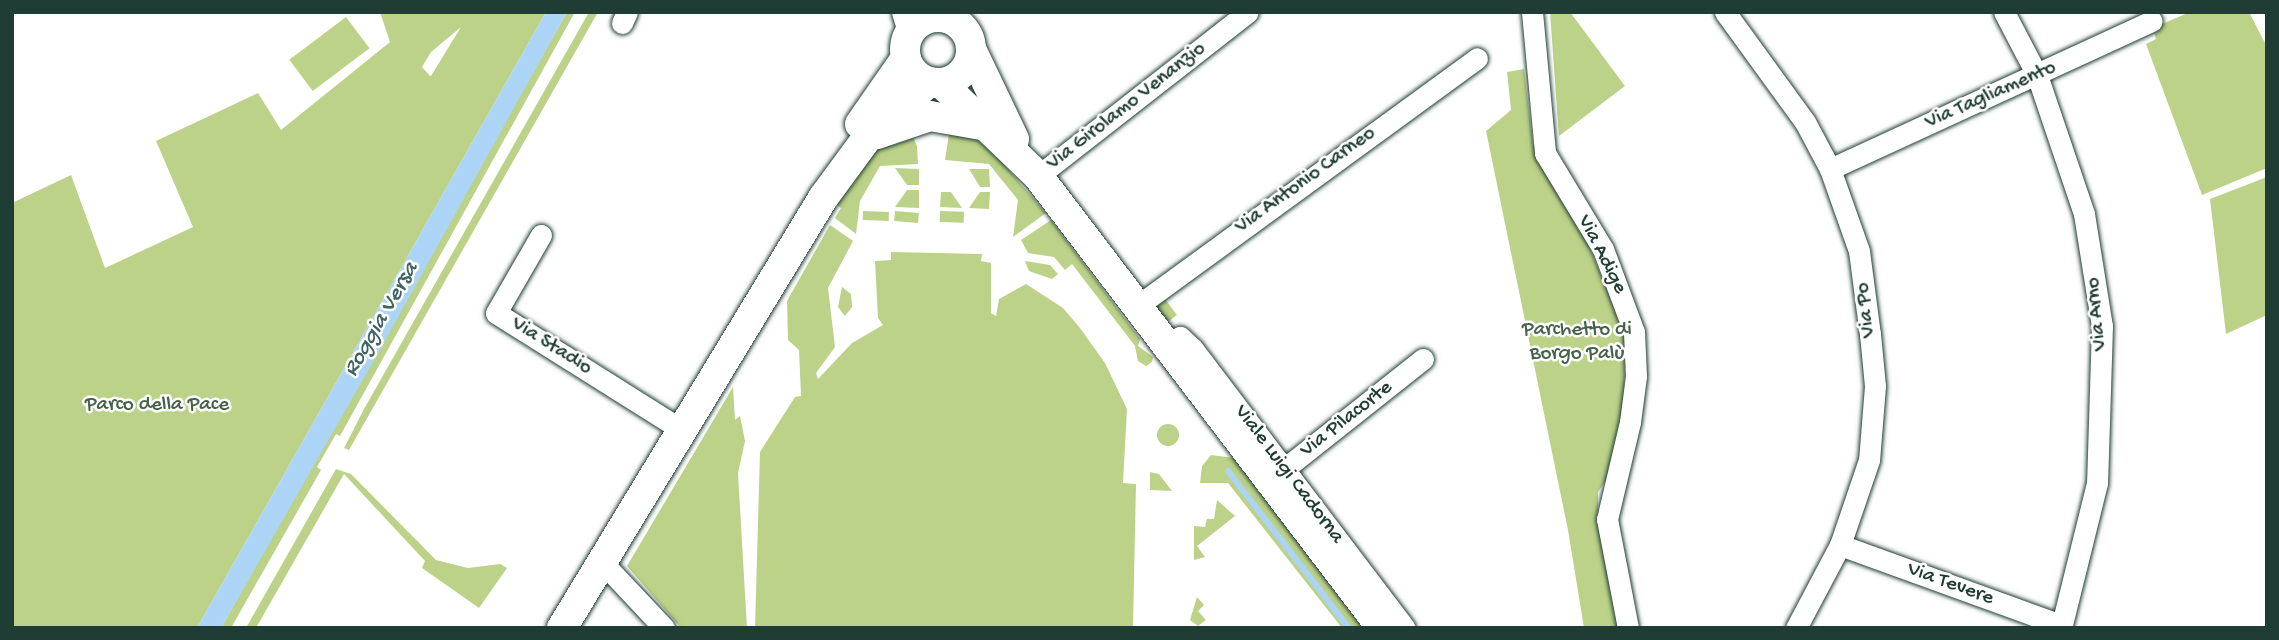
<!DOCTYPE html>
<meta charset="utf-8">
<style>
body{margin:0}
#map{position:relative;width:2279px;height:640px;overflow:hidden;background:#fff;font-family:"Gochi Hand",sans-serif}
div>[style]{position:absolute}
[style*='--x']{left:calc(var(--x)*1px);top:calc(var(--y)*1px);width:calc(var(--w)*1px);rotate:calc(var(--a)*1deg)}
.green>*{inset:0;background:#bcd288;transform-origin:0 0}
.round{border-radius:50%}
.water>*{inset:0;background:#acd4f6}
.stream>*{height:6px;margin:-3px;padding:0 3px;transform-origin:3px;border-radius:3px;background:#acd4f6}
.roads{filter:drop-shadow(0 0 2px #1f3d34) drop-shadow(0 0 2px #1f3d34)}
.street>*{height:21px;margin:-10.5px;padding:0 10.5px;transform-origin:10.5px;border-radius:10.5px;background:#fff}
.secondary>*{height:30px;margin:-15px;padding:0 15px;transform-origin:15px;border-radius:15px;background:#fff}
.secondary>.ring{margin:-15px;padding:0;box-sizing:content-box;background:none;border:30px solid #fff;border-radius:50%}
span{translate:-50% -50%;white-space:nowrap;text-align:center;line-height:1.15;-webkit-text-stroke:5px #fff;paint-order:stroke}
.street-label{font-size:21px;color:#1f3d34}
.park-label{font-size:21px;color:#466249}
.water-label{font-size:23px;color:#426364;font-style:italic}
.frame{position:absolute;inset:0;border:14px solid #1f3d34;pointer-events:none}
</style>
<div id="map">
<div class="green">
<div style="clip-path:polygon(evenodd,380px 12px,546px 12px,197px 628px,12px 628px,12px 203px,71px 175px,105px 268px,193px 227px,156px 141px,258px 93px,281px 130px,390px 42px,380px 12px,461px 27px,431px 76px,430px 76px,422px 67px,431px 52px,461px 27px)"></div>
<div style="clip-path:polygon(567px 12px,575px 12px,340px 436px,336px 434px,317px 467px,321px 470px,231px 628px,221px 628px)"></div>
<div style="clip-path:polygon(589px 12px,598px 12px,349px 450px,344px 448px,364px 409px)"></div>
<div style="clip-path:polygon(1550px 12px,1570px 12px,1625px 86px,1559px 136px)"></div>
<div style="clip-path:polygon(2190px 12px,2249px 12px,2267px 47px,2267px 168px,2202px 195px,2146px 44px,2156px 39px,2153px 28px)"></div>
<div style="left:346px;top:17px;width:39px;height:71px;rotate:53deg"></div>
<div style="clip-path:polygon(1524px 69px,1533px 144px,1542px 167px,1579px 222px,1625px 334px,1624px 420px,1608px 477px,1598px 492px,1598px 507px,1618px 628px,1584px 628px,1568px 530px,1486px 131px,1511px 110px,1507px 72px)"></div>
<div style="clip-path:polygon(909px 128px,917px 146px,918px 164px,880px 166px,860px 201px,856px 234px,835px 218px,841px 208px,829px 199px,882px 142px)"></div>
<div style="clip-path:polygon(950px 128px,980px 137px,1046px 213px,1013px 237px,1018px 200px,989px 164px,945px 160px)"></div>
<div style="clip-path:polygon(895px 168px,919px 169px,919px 185px,907px 185px)"></div>
<div style="clip-path:polygon(969px 169px,989px 169px,990px 187px,980px 187px)"></div>
<div style="clip-path:polygon(2267px 177px,2267px 315px,2226px 334px,2210px 199px)"></div>
<div style="clip-path:polygon(907px 190px,919px 190px,919px 208px,895px 207px)"></div>
<div style="clip-path:polygon(941px 192px,951px 192px,962px 208px,940px 207px)"></div>
<div style="clip-path:polygon(980px 192px,990px 192px,989px 209px,969px 208px)"></div>
<div style="left:863px;top:211px;width:26px;height:9px;rotate:2deg"></div>
<div style="left:895px;top:211px;width:24px;height:10px;rotate:5deg"></div>
<div style="left:940px;top:211px;width:24px;height:11px;rotate:2deg"></div>
<div style="clip-path:polygon(1051px 220px,1140px 339px,1138px 346px,1153px 357px,1152px 362px,1146px 366px,1138px 361px,1135px 346px,1072px 264px,1065px 270px,1054px 257px,1028px 253px,1021px 240px)"></div>
<div style="clip-path:polygon(830px 225px,853px 241px,828px 288px,835px 347px,816px 373px,818px 379px,852px 343px,883px 325px,878px 318px,875px 261px,891px 260px,891px 252px,982px 254px,981px 261px,991px 263px,991px 313px,996px 316px,999px 299px,1026px 284px,1063px 308px,1080px 328px,1105px 363px,1127px 409px,1123px 483px,1136px 484px,1133px 628px,755px 628px,760px 452px,795px 397px,801px 396px,799px 350px,788px 340px,787px 301px)"></div>
<div style="clip-path:polygon(1025px 261px,1050px 265px,1058px 274px,1052px 279px,1029px 271px)"></div>
<div style="clip-path:polygon(842px 287px,851px 294px,852px 307px,845px 316px,838px 307px)"></div>
<div style="clip-path:polygon(1162px 295px,1177px 315px,1162px 326px,1150px 303px)"></div>
<div style="clip-path:polygon(733px 387px,735px 420px,740px 416px,745px 441px,738px 473px,747px 628px,681px 628px,627px 566px)"></div>
<div class="round" style="left:1157px;top:424px;width:22px;height:22px"></div>
<div style="clip-path:polygon(1211px 455px,1242px 459px,1371px 628px,1342px 628px,1228px 483px,1200px 483px,1202px 466px)"></div>
<div style="clip-path:polygon(336px 469px,351px 474px,436px 560px,468px 568px,500px 564px,507px 568px,479px 608px,422px 568px,425px 561px,344px 474px,256px 628px,246px 628px)"></div>
<div style="clip-path:polygon(1150px 472px,1159px 474px,1172px 491px,1150px 490px)"></div>
<div style="clip-path:polygon(1217px 500px,1235px 516px,1197px 546px,1205px 557px,1194px 560px,1194px 526px,1205px 527px,1207px 519px,1214px 519px)"></div>
<div style="clip-path:polygon(1197px 597px,1204px 605px,1198px 611px,1206px 620px,1198px 626px,1190px 620px)"></div>
</div>
<div class="water">
<div style="clip-path:polygon(546px 12px,567px 12px,381px 348px,221px 628px,197px 628px)"></div>
</div>
<div class="stream">
<div style="--x:1228;--y:471;--w:198;--a:52.4"></div>
</div>
<div class="roads">
<div class="street">
<div style="--x:902;--y:12;--w:24;--a:73"></div>
<div style="--x:1532;--y:12;--w:142;--a:84.7"></div>
<div style="--x:1545;--y:153;--w:112;--a:58.9"></div>
<div style="--x:1603;--y:249;--w:89;--a:69.5"></div>
<div style="--x:1634;--y:332;--w:44;--a:87.4"></div>
<div style="--x:1636;--y:376;--w:46;--a:97.4"></div>
<div style="--x:1630;--y:422;--w:100;--a:103.3"></div>
<div style="--x:1607;--y:519;--w:111;--a:79.1"></div>
<div style="--x:1725;--y:12;--w:136;--a:54"></div>
<div style="--x:1805;--y:122;--w:53;--a:62"></div>
<div style="--x:1830;--y:169;--w:87;--a:70.5"></div>
<div style="--x:1859;--y:251;--w:84;--a:82.5"></div>
<div style="--x:1870;--y:334;--w:52;--a:84.5"></div>
<div style="--x:1875;--y:386;--w:74;--a:94.6"></div>
<div style="--x:1869;--y:460;--w:90;--a:108.8"></div>
<div style="--x:1840;--y:545;--w:94;--a:117.9"></div>
<div style="--x:2004;--y:12;--w:71;--a:62.4"></div>
<div style="--x:2037;--y:75;--w:147;--a:71.3"></div>
<div style="--x:2084;--y:214;--w:113;--a:80.9"></div>
<div style="--x:2102;--y:326;--w:157;--a:91.8"></div>
<div style="--x:2097;--y:483;--w:149;--a:103.9"></div>
<div style="--x:622;--y:23;--w:12;--a:-66"></div>
<div style="--x:1830;--y:169;--w:354;--a:-24.7"></div>
<div style="--x:1038;--y:176;--w:266;--a:-38"></div>
<div style="--x:541;--y:235;--w:90;--a:120"></div>
<div style="--x:496;--y:313;--w:220;--a:32.2"></div>
<div style="--x:1136;--y:307;--w:422;--a:-36.1"></div>
<div style="--x:1167;--y:346;--w:16;--a:-35"></div>
<div style="--x:1180;--y:337;--w:18;--a:43"></div>
<div style="--x:1193;--y:349;--w:350;--a:52.8"></div>
<div style="--x:1274;--y:477;--w:190;--a:-38.4"></div>
<div style="--x:1840;--y:545;--w:235;--a:19.9"></div>
<div style="--x:602;--y:562;--w:91;--a:46.8"></div>
</div>
<div class="secondary">
<div class="ring" style="left:905px;top:17px;width:36px;height:36px"></div>
<div style="--x:971;--y:49;--w:100;--a:64.5"></div>
<div style="--x:941;--y:83;--w:134;--a:43.8"></div>
<div style="--x:1038;--y:176;--w:568;--a:52.73"></div>
<div style="--x:860;--y:124;--w:80;--a:-55.1"></div>
<div style="--x:877;--y:134;--w:56;--a:-18.8"></div>
<div style="--x:930;--y:116;--w:58;--a:10"></div>
<div style="--x:562;--y:628;--w:503;--a:-58.74"></div>
<div style="--x:823;--y:198;--w:93;--a:-53.7"></div>
<div style="--x:878;--y:123;--w:66;--a:-38.3"></div>
</div>
</div>
<div class="street-label">
<span style="left:1991px;top:96px;rotate:-24deg">Via Tagliamento</span>
<span style="left:1127px;top:107px;rotate:-38deg">Via Girolamo Venanzio</span>
<span style="left:1306px;top:181px;rotate:-36deg">Via Antonio Carneo</span>
<span style="left:1601px;top:255px;rotate:63deg">Via Adige</span>
<span style="left:1867px;top:310px;rotate:-97deg">Via Po</span>
<span style="left:2098px;top:314px;rotate:-96deg">Via Arno</span>
<span style="left:551px;top:347px;rotate:32deg">Via Stadio</span>
<span style="left:1347px;top:420px;rotate:-38deg">Via Pilacorte</span>
<span style="left:1288px;top:475px;rotate:53deg">Viale Luigi Cadorna</span>
<span style="left:1950px;top:585px;rotate:20deg">Via Tevere</span>
</div>
<div class="park-label">
<span style="left:1577px;top:343px">Parchetto di<br>Borgo Palù</span>
<span style="left:157px;top:406px">Parco della Pace</span>
</div>
<div class="water-label">
<span style="left:382px;top:320px;rotate:-60deg">Roggia Versa</span>
</div>
<div class="frame"></div>
</div>
